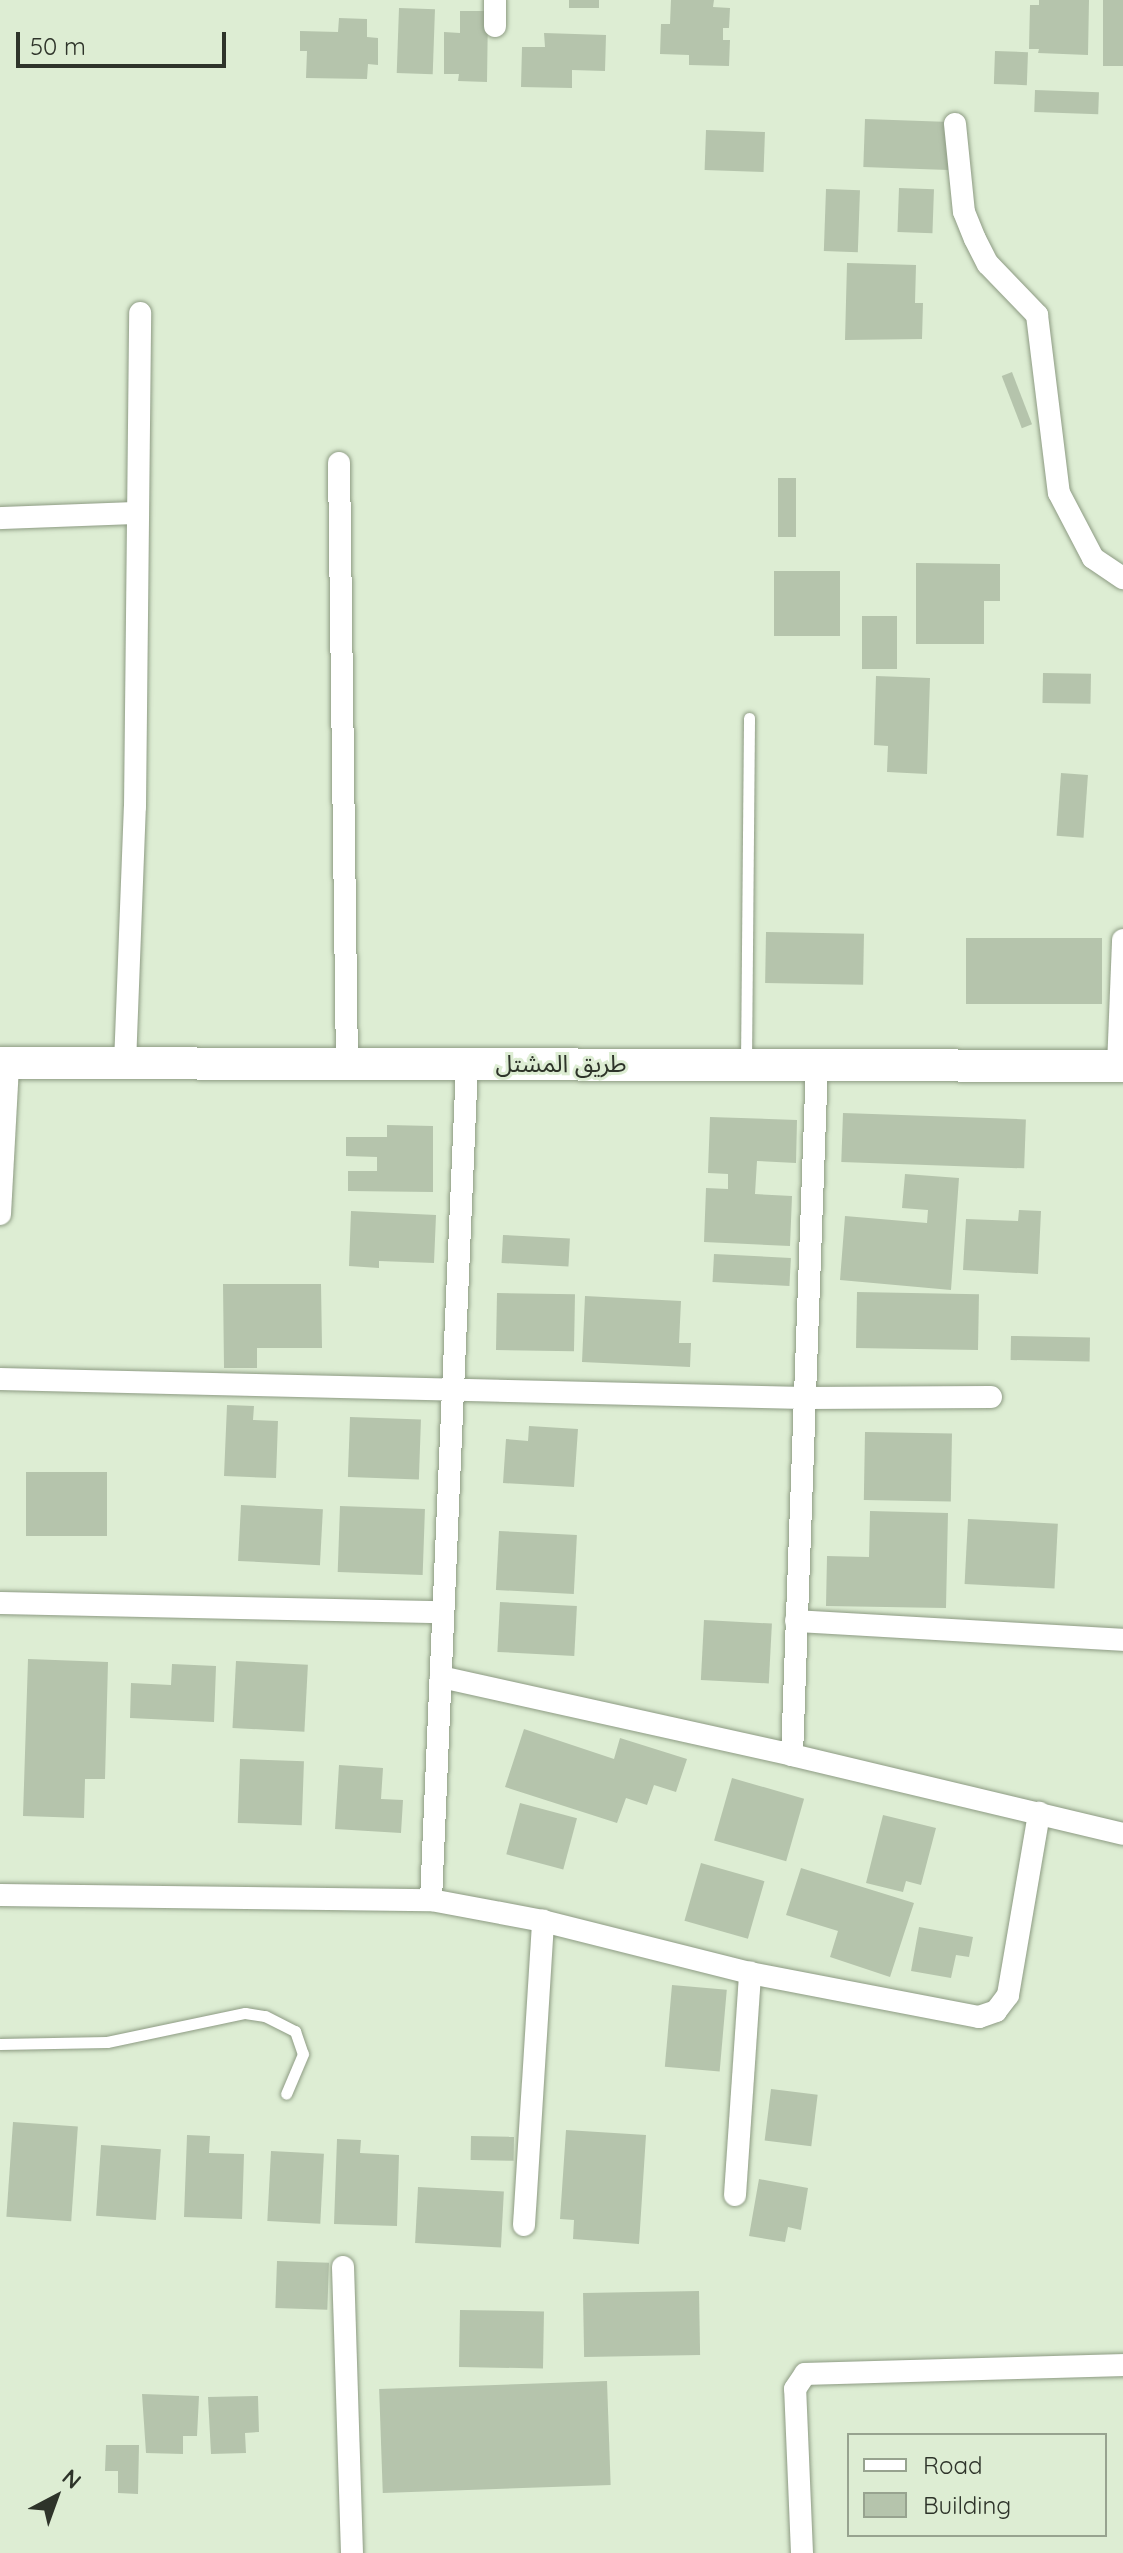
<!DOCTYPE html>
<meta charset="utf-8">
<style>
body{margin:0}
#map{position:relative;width:1123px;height:2553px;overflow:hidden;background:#ddedd3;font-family:Quicksand,"Noto Sans Arabic",sans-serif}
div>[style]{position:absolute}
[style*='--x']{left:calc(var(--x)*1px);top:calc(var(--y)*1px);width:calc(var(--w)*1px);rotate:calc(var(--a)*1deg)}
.building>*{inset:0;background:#b5c4ac;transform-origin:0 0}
.roads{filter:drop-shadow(0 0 2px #8d9b83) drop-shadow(0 0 2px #8d9b83)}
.lane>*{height:11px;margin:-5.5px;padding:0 5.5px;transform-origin:5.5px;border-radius:5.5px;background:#fff}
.street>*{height:22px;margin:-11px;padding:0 11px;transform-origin:11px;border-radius:11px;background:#fff}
.secondary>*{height:32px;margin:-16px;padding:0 16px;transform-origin:16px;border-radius:16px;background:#fff}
span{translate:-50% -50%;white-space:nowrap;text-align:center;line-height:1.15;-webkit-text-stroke:6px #ddedd3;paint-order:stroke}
.street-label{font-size:24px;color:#2e342a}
.legend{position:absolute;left:847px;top:2433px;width:260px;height:104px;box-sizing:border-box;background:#ddedd3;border:2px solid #97a38f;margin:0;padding:10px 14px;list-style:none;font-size:24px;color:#2e342a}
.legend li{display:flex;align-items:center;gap:16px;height:40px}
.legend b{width:40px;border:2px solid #97a38f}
.north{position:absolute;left:16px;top:2457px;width:80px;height:80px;-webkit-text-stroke:6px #ddedd3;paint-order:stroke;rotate:41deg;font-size:22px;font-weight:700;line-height:32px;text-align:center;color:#2e342a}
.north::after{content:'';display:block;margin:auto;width:28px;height:36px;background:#2e342a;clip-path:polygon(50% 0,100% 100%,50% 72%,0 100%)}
.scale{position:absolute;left:16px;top:32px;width:210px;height:36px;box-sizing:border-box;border:4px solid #2e342a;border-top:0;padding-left:10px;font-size:24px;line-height:28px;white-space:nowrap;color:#2e342a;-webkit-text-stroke:6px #ddedd3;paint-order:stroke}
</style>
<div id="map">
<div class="building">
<div style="left:569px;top:0;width:30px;height:8px"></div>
<div style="clip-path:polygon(671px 0,714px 0,713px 7px,730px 8px,729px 28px,723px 28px,723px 40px,730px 40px,729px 66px,689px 65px,689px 55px,660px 54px,661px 24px,670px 24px)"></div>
<div style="clip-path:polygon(1039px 0,1089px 0,1088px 55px,1038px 53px,1039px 49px,1029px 49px,1030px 5px,1039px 5px)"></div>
<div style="left:1103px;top:0;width:20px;height:66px"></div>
<div style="left:399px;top:8px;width:36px;height:65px;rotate:2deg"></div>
<div style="clip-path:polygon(460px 11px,488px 11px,487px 82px,458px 81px,459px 74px,444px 74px,444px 32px,460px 33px)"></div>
<div style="clip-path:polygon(339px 18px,367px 19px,367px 37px,378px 38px,378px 65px,368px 64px,367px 79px,306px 78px,307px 51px,300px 51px,300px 31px,338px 32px)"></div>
<div style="clip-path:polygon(544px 33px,606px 35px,605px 71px,572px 70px,572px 88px,521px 87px,522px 47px,545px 47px)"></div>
<div style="left:995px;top:51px;width:33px;height:33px;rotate:2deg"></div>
<div style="left:1035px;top:90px;width:64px;height:22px;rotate:2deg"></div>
<div style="left:865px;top:119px;width:85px;height:48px;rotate:2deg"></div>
<div style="left:706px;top:130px;width:59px;height:40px;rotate:2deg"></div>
<div style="left:899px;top:188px;width:35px;height:44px;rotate:2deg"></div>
<div style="left:826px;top:189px;width:34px;height:62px;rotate:2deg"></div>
<div style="clip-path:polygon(847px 263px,916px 265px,915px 303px,923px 303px,922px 339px,845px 340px)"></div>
<div style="left:1012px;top:372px;width:56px;height:11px;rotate:69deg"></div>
<div style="left:778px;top:478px;width:18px;height:59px"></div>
<div style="clip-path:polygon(916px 563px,1000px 564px,1000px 601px,984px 601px,984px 644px,916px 644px)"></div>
<div style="left:774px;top:571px;width:66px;height:65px"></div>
<div style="left:862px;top:616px;width:35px;height:53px"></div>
<div style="left:1043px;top:673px;width:48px;height:30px;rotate:1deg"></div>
<div style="clip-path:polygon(876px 676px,930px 678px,927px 774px,887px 772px,888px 746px,874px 745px)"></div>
<div style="left:1061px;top:773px;width:27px;height:63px;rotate:4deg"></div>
<div style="left:766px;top:932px;width:98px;height:51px;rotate:1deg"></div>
<div style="left:966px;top:938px;width:136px;height:66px"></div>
<div style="left:843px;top:1113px;width:183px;height:49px;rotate:2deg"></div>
<div style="clip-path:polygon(710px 1117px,797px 1120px,796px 1163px,757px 1161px,755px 1194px,792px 1196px,790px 1246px,704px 1242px,706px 1188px,728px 1189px,728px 1174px,708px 1173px)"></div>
<div style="clip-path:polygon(387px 1125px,433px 1126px,433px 1192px,348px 1191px,348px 1171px,377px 1171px,377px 1157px,346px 1156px,346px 1137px,387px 1137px)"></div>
<div style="clip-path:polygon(905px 1174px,959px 1178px,951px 1290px,840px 1280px,845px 1216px,927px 1223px,928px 1210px,902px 1208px)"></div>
<div style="clip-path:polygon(1019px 1210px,1041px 1211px,1038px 1274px,963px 1270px,966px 1219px,1018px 1221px)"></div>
<div style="clip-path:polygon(351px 1211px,436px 1215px,434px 1263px,379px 1261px,379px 1268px,349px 1266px)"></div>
<div style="left:503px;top:1235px;width:67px;height:28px;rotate:3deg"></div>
<div style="left:714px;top:1254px;width:77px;height:28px;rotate:3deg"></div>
<div style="clip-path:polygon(223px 1284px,321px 1284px,322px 1348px,257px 1348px,257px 1368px,224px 1368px)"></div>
<div style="left:857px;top:1292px;width:122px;height:56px;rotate:1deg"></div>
<div style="left:497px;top:1293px;width:78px;height:57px;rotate:1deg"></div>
<div style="clip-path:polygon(585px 1296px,681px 1301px,679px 1343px,691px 1343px,690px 1367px,582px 1362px)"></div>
<div style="left:1011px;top:1336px;width:79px;height:24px;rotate:1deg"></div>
<div style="clip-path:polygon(227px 1405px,254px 1406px,253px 1420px,278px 1421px,276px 1478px,224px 1476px)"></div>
<div style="left:350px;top:1417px;width:71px;height:60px;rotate:2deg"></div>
<div style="clip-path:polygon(529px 1426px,578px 1429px,574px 1487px,503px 1483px,506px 1439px,528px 1441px)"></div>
<div style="left:865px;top:1432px;width:87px;height:68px;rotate:1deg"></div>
<div style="left:26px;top:1472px;width:81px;height:64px"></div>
<div style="left:241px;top:1505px;width:82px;height:56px;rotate:3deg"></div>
<div style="left:340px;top:1506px;width:85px;height:66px;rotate:2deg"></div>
<div style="clip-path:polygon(870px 1511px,948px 1513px,946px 1608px,826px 1606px,827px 1556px,869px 1557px)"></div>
<div style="left:968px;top:1519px;width:90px;height:65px;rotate:3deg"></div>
<div style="left:499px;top:1531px;width:78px;height:59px;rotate:3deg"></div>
<div style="left:500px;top:1602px;width:77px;height:50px;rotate:3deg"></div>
<div style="left:704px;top:1620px;width:68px;height:60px;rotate:3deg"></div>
<div style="clip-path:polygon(28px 1659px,108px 1662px,105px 1779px,85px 1779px,84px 1818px,23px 1816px)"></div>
<div style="left:236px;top:1661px;width:72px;height:67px;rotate:3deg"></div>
<div style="clip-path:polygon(172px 1664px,216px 1666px,214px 1722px,130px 1718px,131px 1683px,171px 1685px)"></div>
<div style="clip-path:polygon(524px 1729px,614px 1759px,620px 1738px,687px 1759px,676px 1792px,654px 1785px,647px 1805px,626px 1798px,617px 1823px,505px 1787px)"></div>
<div style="left:240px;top:1759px;width:64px;height:64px;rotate:2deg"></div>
<div style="clip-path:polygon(339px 1765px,383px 1768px,381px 1799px,403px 1800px,401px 1833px,335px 1829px)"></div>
<div style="left:732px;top:1778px;width:75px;height:65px;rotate:16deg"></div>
<div style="left:520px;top:1803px;width:59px;height:53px;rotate:15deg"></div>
<div style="clip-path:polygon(883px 1815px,936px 1828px,921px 1885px,906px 1881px,903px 1892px,866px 1883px)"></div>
<div style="left:701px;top:1863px;width:66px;height:60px;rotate:16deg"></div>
<div style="clip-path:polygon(801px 1868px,914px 1903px,890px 1977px,830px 1957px,838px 1931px,786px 1915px)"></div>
<div style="clip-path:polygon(919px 1927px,973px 1937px,969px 1957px,956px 1955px,951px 1978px,911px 1971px)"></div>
<div style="left:672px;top:1985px;width:55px;height:82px;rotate:5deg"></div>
<div style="left:771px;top:2089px;width:47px;height:52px;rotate:7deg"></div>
<div style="left:13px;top:2122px;width:65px;height:95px;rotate:4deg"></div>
<div style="clip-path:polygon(566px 2130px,646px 2135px,639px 2244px,573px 2239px,574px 2220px,560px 2219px)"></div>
<div style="clip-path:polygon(187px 2135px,210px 2136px,209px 2153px,244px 2154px,242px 2219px,184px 2217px)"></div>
<div style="left:471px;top:2136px;width:43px;height:24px;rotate:1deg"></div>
<div style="clip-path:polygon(337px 2139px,361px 2140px,360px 2153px,399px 2155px,397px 2226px,334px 2224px)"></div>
<div style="left:101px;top:2145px;width:60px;height:71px;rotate:4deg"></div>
<div style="left:271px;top:2151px;width:53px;height:70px;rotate:3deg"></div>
<div style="clip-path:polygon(759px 2179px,808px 2188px,801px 2230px,788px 2227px,785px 2242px,749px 2236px)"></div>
<div style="left:418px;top:2187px;width:86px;height:56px;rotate:3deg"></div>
<div style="left:277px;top:2261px;width:52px;height:47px;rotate:2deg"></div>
<div style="left:699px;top:2291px;width:64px;height:116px;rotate:89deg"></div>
<div style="left:460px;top:2310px;width:84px;height:57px;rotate:1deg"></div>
<div style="left:607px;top:2381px;width:104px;height:228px;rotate:88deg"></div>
<div style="clip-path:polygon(142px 2394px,199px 2396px,197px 2436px,183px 2436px,183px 2454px,146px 2453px)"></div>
<div style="clip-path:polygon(258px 2396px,259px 2432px,245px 2433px,246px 2453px,211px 2454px,208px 2397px)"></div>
<div style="clip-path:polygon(106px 2445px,139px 2445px,138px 2494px,118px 2493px,118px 2471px,105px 2471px)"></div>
</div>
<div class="roads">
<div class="lane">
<div style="--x:746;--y:1064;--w:346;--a:-89.5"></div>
<div style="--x:0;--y:2044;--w:107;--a:-1.1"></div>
<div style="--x:107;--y:2042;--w:141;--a:-11.9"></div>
<div style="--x:245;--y:2013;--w:20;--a:9"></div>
<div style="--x:265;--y:2016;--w:34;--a:27"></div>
<div style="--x:295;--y:2031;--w:24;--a:71"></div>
<div style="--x:303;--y:2054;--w:43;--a:113"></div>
</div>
<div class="street">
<div style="--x:495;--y:0;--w:26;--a:90"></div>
<div style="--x:955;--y:124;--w:88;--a:84.2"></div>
<div style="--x:964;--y:212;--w:29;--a:68"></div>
<div style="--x:975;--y:239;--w:28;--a:63"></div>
<div style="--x:988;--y:264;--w:71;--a:46.1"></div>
<div style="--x:1037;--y:315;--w:179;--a:83"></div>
<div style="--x:1059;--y:493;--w:73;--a:62.4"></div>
<div style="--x:1093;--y:558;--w:36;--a:34"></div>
<div style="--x:339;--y:463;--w:604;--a:89.24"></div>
<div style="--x:0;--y:518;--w:137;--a:-2.1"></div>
<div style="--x:125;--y:1064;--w:257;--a:-87.8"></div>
<div style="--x:135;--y:807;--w:494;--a:-89.4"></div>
<div style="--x:1118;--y:1066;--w:126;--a:-87.7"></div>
<div style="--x:0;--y:1214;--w:150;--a:-86.9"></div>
<div style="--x:0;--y:1379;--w:804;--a:1.35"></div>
<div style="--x:804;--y:1398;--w:187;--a:-0.3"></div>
<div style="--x:0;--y:1603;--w:443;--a:1.2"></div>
<div style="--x:796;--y:1621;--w:328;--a:3.3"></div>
<div style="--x:441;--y:1677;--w:360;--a:12.5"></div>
<div style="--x:792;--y:1755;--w:340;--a:13.4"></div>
<div style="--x:792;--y:1755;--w:691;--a:-87.93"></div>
<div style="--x:0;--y:1895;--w:431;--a:0.7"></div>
<div style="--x:431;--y:1900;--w:114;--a:10.6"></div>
<div style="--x:543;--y:1921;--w:213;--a:14.1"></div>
<div style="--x:750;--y:1973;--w:233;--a:10.9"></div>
<div style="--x:979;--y:2017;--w:18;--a:-19"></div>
<div style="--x:996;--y:2011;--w:20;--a:-53"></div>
<div style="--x:1008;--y:1995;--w:185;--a:-80.3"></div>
<div style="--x:431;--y:1900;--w:837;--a:-87.53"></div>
<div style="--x:735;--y:2195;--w:223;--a:-86.1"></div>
<div style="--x:524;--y:2225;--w:305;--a:-86.4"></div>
<div style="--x:343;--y:2267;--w:286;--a:88.2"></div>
<div style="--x:802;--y:2553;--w:164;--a:-92.4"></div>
<div style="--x:795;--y:2389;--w:18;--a:-56"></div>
<div style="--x:805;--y:2374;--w:318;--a:-1.6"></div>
</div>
<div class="secondary">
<div style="--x:0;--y:1063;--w:1123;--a:0.15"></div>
</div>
</div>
<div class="street-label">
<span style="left:561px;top:1064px">طريق المشتل</span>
</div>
<ul class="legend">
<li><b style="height:10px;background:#fff"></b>Road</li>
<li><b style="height:22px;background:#b5c4ac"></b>Building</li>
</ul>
<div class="north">N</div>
<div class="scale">50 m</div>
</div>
